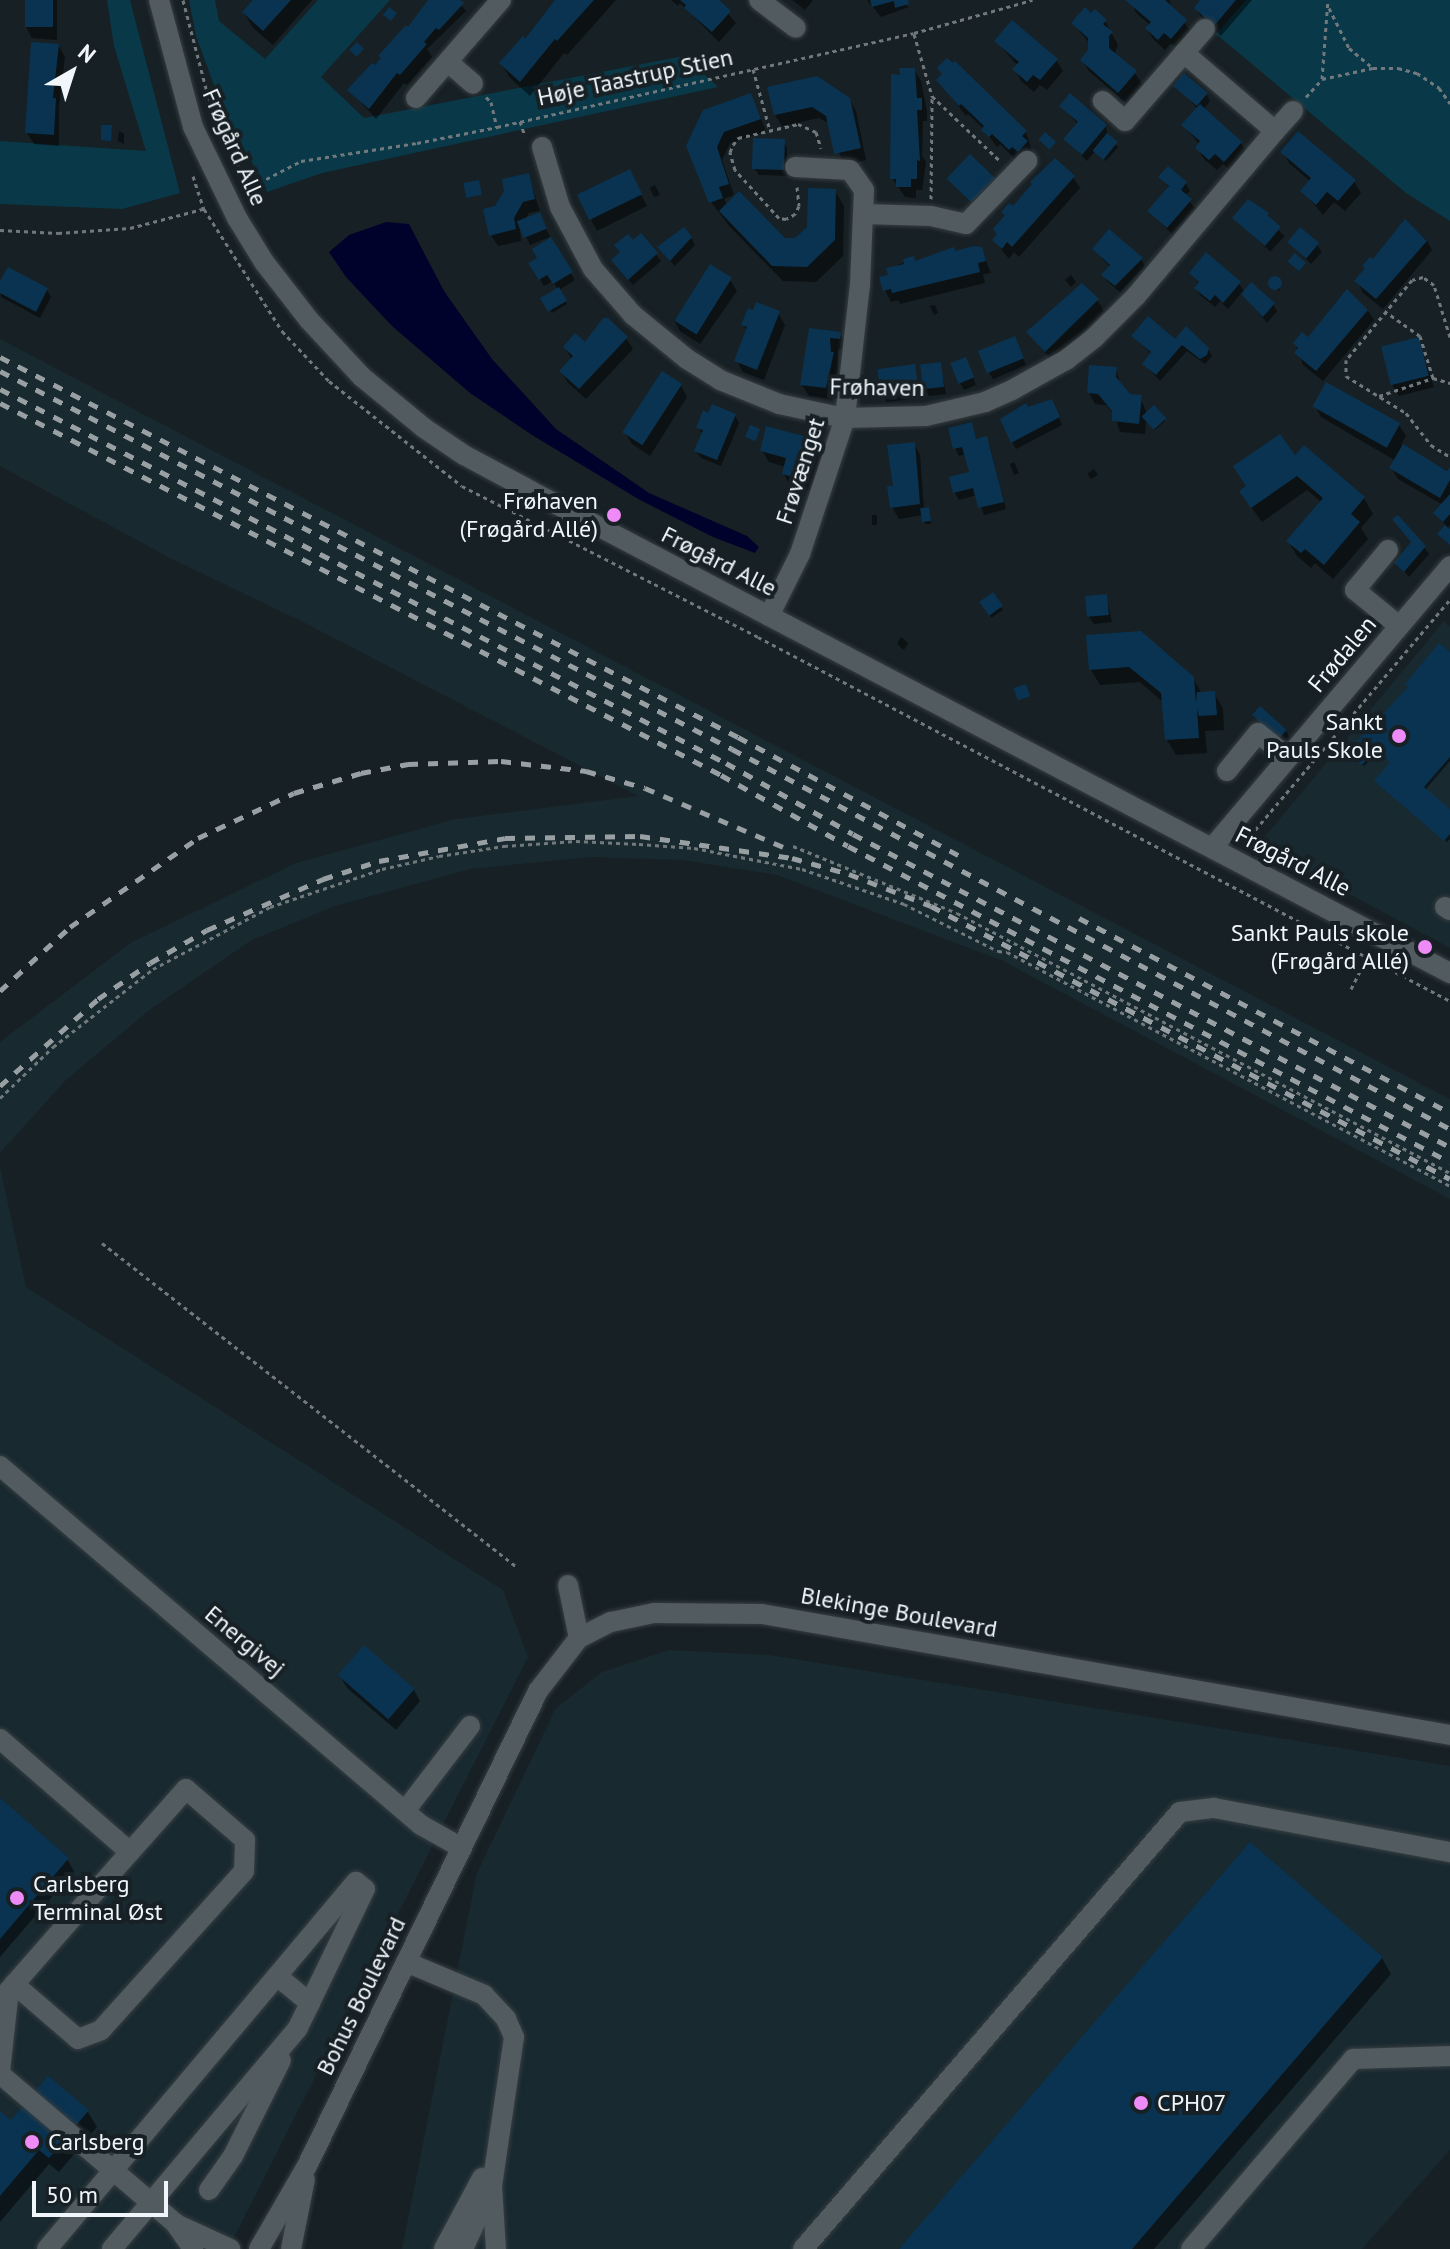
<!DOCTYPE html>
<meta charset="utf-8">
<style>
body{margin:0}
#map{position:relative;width:1450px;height:2249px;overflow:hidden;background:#172024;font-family:"PT Sans",sans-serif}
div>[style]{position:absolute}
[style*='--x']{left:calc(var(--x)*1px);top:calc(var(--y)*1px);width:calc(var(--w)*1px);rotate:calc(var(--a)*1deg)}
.built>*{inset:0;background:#182930}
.green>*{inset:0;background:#093949}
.water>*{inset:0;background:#00022c}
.shadow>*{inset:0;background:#0007;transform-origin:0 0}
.building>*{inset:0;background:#0a3351;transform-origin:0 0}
.round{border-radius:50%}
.path>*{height:3px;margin-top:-1.5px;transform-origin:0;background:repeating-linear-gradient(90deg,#71797d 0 4px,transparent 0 8px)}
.roads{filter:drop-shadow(0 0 2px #373e41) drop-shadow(0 0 2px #373e41)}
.minor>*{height:20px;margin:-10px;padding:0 10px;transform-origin:10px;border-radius:10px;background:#515b60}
.rail>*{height:5px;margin-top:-2.5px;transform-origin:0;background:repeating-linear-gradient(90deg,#99a0a3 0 10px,transparent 0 20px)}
.dots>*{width:22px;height:22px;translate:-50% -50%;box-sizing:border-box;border:4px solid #172024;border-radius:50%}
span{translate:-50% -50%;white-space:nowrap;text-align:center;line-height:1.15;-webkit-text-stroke:8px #172024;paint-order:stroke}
.street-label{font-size:24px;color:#f0f6f9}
.poi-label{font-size:24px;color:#f0f6f9}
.right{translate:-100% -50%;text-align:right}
.left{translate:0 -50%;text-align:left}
.north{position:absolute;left:32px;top:32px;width:80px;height:80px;-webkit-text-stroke:6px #172024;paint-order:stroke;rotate:39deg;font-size:22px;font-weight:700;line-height:32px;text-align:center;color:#f0f6f9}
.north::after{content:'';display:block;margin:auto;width:28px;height:36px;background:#f0f6f9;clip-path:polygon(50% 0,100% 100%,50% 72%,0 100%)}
.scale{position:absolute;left:32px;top:2181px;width:136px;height:36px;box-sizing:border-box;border:4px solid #f0f6f9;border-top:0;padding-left:10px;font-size:24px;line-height:28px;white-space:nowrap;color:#f0f6f9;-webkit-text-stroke:6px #172024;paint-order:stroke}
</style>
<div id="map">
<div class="built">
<div style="clip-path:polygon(0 339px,1450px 1099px,1450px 1199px,1003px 961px,777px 875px,683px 860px,590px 857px,471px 869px,335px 906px,252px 940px,148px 1011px,65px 1081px,0 1153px,0 1042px,132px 942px,296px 863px,456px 819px,638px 796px,303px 622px,170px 558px,0 466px)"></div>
<div style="clip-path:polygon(1444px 621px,1450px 627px,1450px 948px,1258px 845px)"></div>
<div style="clip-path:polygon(0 1167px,26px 1287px,503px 1590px,528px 1657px,228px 2249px,0 2249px)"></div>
<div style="clip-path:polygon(669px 1650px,770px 1655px,1450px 1766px,1450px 2150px,1362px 2249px,402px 2249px,477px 1873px,556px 1708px,602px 1672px)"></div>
</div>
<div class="green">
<div style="clip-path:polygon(107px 0,130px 0,180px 193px,122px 209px,0 204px,0 141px,146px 151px,114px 46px)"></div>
<div style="clip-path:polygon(189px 0,215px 0,219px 21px,265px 59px,318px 0,390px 0,321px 77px,364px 118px,684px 56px,718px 87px,322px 173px,267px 192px,250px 158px,232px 134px,196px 36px)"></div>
<div style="clip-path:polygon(1246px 0,1450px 0,1450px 221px,1406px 193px,1216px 34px)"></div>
</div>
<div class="water">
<div style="clip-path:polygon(386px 222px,409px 224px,444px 291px,492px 359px,556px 429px,649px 493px,747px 536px,759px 547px,755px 553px,713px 537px,640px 500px,532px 435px,470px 393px,392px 326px,346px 277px,329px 252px,349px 235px)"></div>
</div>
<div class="shadow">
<div style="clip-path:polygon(28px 0,57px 0,57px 40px,32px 38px,26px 27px)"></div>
<div style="clip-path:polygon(257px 0,312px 0,273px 45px,253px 28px,244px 13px)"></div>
<div style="clip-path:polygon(431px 0,457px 0,466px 11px,427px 49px,432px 57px,407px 85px,404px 83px,376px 119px,350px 90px,414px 36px)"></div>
<div style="clip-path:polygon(558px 0,616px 0,567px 55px,564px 53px,530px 96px,510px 78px,501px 63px,525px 42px)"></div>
<div style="clip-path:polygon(671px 0,716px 0,736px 23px,719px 42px,680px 3px,678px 6px)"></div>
<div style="clip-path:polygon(792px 0,813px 0,805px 10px)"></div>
<div style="clip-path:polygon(867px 0,900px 0,909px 7px,881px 17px)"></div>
<div style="clip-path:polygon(1131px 0,1169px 0,1172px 9px,1192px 32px,1178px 49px,1171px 43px,1165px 50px,1154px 40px,1147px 29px,1150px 25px,1136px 13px)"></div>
<div style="clip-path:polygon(1203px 0,1252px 0,1221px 36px,1202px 19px,1196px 8px)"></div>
<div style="clip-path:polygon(1105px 21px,1118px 45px,1114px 55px,1135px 73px,1142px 84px,1126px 103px,1089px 71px,1082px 60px,1090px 51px,1090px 44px,1073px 23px)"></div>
<div style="clip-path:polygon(997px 42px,1056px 60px,1063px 71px,1047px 90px,1040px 85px,1034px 92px,1021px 81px,1015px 70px,1018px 66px)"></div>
<div style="clip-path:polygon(58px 45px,65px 57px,59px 107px,59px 146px,34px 144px,27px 133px)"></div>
<div style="clip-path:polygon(914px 70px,921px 81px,927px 111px,927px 121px,923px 121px,922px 156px,926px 162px,922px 190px,916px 190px,916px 198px,905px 197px,892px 178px,902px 77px)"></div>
<div style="clip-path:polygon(939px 80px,1026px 132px,1033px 154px,1016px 160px,1000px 144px,997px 147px,984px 129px,968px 114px,966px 116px)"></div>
<div style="clip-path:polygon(1176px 86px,1206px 94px,1210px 101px,1203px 110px,1241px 143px,1247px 154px,1232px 172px,1223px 164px,1217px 170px,1204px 159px,1197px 148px,1200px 145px,1184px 126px,1198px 109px)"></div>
<div style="clip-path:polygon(751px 95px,766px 131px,730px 143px,722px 160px,734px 195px,724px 199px,727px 206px,784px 240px,796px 240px,835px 191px,844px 206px,843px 256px,816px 282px,783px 281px,730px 227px,711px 202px,688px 146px)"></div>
<div style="clip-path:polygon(1070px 96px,1106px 127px,1108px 136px,1118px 147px,1106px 161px,1095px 151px,1087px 161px,1066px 139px,1078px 124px,1061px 106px)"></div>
<div style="clip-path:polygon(849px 99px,856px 111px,866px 160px,843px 165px,830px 124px,819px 118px,782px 126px,775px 115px)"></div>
<div style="clip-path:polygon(119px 131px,124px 134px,124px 144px,118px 141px)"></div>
<div style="clip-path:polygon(783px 141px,787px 148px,787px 176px,759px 175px,754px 168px)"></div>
<div style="clip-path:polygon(1283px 152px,1354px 181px,1361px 193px,1345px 211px,1334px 202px,1323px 215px,1303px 191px,1311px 182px,1289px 163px)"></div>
<div style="clip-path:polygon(528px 175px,540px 211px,529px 213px,524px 221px,543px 222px,550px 237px,530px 245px,519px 222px,521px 241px,498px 246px,491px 235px,497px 208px)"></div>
<div style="clip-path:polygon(1073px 177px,1080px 188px,1019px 257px,1014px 252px,1009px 259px,994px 240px,1013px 209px)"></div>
<div style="clip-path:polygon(1161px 177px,1186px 184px,1190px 191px,1185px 196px,1195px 208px,1172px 234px,1150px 212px,1169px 188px)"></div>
<div style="clip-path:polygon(949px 179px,993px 179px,997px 186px,976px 208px)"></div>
<div style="clip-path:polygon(635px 183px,647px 206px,597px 231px,591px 220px)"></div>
<div style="clip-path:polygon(655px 185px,660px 195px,654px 197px,650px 188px)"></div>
<div style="left:1248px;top:202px;width:50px;height:21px;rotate:43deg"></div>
<div style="clip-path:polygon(1406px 222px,1426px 239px,1432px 250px,1383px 309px,1363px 293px,1357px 281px)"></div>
<div style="clip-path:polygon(641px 236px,661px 261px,633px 285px,618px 268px)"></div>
<div style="clip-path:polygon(691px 238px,695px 245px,675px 266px,664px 254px)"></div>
<div style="clip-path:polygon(551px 240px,575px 280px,559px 290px,567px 304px,552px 313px,543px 299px,558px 290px,553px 281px,544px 286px,531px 264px,540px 258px)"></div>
<div style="clip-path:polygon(1290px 242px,1317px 245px,1322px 252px,1311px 264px)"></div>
<div style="clip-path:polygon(981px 249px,991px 273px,983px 274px,985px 283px,900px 304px,898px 300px,891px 302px,885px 290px,890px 277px,888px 269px,913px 259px,916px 263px)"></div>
<div style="clip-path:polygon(1094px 250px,1141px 259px,1145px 266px,1120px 292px,1108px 282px,1103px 275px,1110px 267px)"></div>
<div style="clip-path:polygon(1191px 273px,1239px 283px,1245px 293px,1273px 304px,1277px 311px,1267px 323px,1242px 292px,1228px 309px,1220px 301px,1215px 307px,1200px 295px,1196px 288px,1199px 284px)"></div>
<div style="clip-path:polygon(1071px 275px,1076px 282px,1071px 287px,1065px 280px)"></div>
<div style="clip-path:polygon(730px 280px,737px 291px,700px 344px,680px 331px,674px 320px)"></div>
<div style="clip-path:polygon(1273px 280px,1281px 285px,1279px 291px,1271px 286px)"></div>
<div style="clip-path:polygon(0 285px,47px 290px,51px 297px,40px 318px,1px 297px)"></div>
<div style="clip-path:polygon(1348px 292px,1367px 309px,1374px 320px,1323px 381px,1303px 365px,1295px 343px,1308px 339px)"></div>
<div style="clip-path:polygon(1097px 300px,1104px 311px,1053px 362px,1029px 333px)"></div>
<div style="clip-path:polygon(935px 305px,938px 313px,934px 315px,930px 306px)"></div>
<div style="clip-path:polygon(778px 313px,785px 325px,764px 380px,743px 372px,736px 360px,747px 331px,743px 324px)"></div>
<div style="clip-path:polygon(811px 331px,840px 334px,846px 345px,846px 350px,838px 349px,838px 374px,835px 374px,832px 399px,809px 396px,802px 385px)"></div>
<div style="clip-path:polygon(1134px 336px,1208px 349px,1212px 356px,1205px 364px,1187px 351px,1160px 381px,1144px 364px,1152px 355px)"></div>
<div style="clip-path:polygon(626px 338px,633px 349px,586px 399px,568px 383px,561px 371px,572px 360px,565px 347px)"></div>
<div style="clip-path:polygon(1418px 339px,1434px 387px,1399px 396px,1392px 385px)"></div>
<div style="clip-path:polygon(1018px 346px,1026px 365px,993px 379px,989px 372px)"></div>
<div style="clip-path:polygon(940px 364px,946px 394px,929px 396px,925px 389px)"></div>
<div style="clip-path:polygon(914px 366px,922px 398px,886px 402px,879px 370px)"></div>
<div style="clip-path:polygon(969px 366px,976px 385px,964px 390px,960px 383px)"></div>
<div style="clip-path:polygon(1116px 369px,1121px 387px,1129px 396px,1140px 397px,1147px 414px,1164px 419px,1165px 421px,1155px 430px,1146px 420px,1145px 434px,1120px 432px,1114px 414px,1106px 405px,1095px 404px,1089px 393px)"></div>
<div style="clip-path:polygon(681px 386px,687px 397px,650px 456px,632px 444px,625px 433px)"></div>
<div style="clip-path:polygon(1315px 406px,1399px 425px,1406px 436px,1401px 445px,1450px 472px,1450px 525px,1447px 529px,1450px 545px,1439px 534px,1446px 526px,1436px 513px,1443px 505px,1398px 479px,1391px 468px,1396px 461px,1321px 417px)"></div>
<div style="clip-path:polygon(1055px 409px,1062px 425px,1016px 449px,1012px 442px)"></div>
<div style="clip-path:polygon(735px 416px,739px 423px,721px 466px,701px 458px,696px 451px,703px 435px,698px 427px)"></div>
<div style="clip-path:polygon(971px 424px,977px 441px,986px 438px,990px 446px,1006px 509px,984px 515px,977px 495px,959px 500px,955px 493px,952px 479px,971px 474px,966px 454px,959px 456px,955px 448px)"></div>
<div style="clip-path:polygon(817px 441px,824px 453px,813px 492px,790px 486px,784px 474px,786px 467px,769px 462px,762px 451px)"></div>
<div style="clip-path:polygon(914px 444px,920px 455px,924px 510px,929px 512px,931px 524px,925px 524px,923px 515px,899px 519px,892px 507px,895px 487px)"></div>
<div style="clip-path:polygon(1295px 458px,1364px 498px,1373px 514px,1361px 528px,1368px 539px,1333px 579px,1315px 563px,1311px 568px,1297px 556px,1288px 541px,1321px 502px,1307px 490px,1262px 522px,1251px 507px)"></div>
<div style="clip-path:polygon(1014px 462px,1019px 473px,1014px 475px,1010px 464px)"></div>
<div style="left:1094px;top:469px;width:7px;height:8px;rotate:56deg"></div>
<div style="left:872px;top:515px;width:5px;height:10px"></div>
<div style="clip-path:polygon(1413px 543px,1424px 547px,1429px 554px,1409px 577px,1396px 563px)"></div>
<div style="left:993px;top:595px;width:18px;height:14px;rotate:56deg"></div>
<div style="clip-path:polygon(1106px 596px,1112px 622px,1094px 624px,1089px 617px)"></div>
<div style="clip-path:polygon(901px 637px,908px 643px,904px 650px,897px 644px)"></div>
<div style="clip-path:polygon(1089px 637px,1193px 678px,1202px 694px,1214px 693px,1223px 709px,1224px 730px,1205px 731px,1207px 753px,1176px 755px,1167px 740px,1163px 702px,1140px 682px,1100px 685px,1091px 670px)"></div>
<div style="clip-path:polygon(1450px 654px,1450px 761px,1425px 790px,1450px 812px,1450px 839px,1447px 842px,1378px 784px,1392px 763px,1371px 746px,1365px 754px,1370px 760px,1364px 766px,1347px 755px)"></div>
<div style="clip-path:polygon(1255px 715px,1286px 731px,1290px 738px,1284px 744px)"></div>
<div style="clip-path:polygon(340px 1676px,414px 1690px,420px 1701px,396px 1730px,347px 1688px)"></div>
<div style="clip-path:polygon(0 1801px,67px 1859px,74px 1871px,0 1957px)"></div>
<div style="clip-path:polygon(1382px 1958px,1391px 1974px,1154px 2249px,902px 2249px)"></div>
<div style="clip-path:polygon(48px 2079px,88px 2112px,97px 2127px,59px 2172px,49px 2164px,0 2222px,0 2115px,11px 2123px)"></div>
</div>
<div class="building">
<div style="left:25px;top:0;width:28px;height:27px"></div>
<div style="clip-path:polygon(253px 0,291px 0,263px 31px,242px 12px)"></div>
<div style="clip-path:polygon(428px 0,460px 0,464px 3px,439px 30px,436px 28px,424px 42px,427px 44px,400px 75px,397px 73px,369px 109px,347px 90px,372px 63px,375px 65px,381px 58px,378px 56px,406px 25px,408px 27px)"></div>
<div style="clip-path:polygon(555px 0,594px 0,557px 41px,555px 39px,520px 82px,499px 63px,523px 36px,525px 39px)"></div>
<div style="clip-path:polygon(680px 0,719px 0,731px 11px,712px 32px,684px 8px,686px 5px)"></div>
<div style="clip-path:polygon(870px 0,908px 0,909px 4px,895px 8px,894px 1px,872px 7px)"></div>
<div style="clip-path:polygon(1125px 0,1165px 0,1187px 20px,1171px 39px,1164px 33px,1158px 40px,1145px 28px,1151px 22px)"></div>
<div style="clip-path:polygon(1200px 0,1236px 0,1214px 26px,1194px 8px)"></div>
<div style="left:389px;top:7px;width:10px;height:10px;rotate:37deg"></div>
<div style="clip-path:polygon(1085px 7px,1091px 13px,1095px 9px,1107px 20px,1103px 24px,1113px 32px,1109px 36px,1109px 48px,1137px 71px,1118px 93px,1080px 60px,1088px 50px,1088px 38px,1071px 23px)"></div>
<div style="clip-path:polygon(1012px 20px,1058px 59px,1040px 80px,1033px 75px,1027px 82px,1012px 69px,1019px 62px,994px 41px)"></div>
<div style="clip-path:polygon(31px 42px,59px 44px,53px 98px,56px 98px,54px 135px,25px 133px)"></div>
<div style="left:357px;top:42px;width:10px;height:11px;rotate:45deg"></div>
<div style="clip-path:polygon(947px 58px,953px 63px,955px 61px,1027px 131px,1022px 136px,1028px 141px,1018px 152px,1012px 147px,1009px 150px,992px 134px,989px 137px,981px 130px,984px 126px,961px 104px,959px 106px,936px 80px,942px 74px,937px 68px)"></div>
<div style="clip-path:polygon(899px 68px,915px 68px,917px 98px,922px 98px,922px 110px,917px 110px,920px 161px,917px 160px,917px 179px,911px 179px,911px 187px,896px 187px,896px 179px,890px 179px,891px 74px,900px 75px)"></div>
<div style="left:1184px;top:73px;width:31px;height:17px;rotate:40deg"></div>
<div style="clip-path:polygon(817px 76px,850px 98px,861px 148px,834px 154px,826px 116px,812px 107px,774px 115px,767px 87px)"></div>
<div style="clip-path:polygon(751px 93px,761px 119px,724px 132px,717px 147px,729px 184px,719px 187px,723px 198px,709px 203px,686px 146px,703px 110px)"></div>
<div style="clip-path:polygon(1070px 93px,1107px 125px,1082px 155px,1063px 139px,1078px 122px,1059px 106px)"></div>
<div style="clip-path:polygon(1200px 104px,1242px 142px,1224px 162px,1215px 154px,1209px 160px,1195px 148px,1200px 141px,1181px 125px)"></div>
<div style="clip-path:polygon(101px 125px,112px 125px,111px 141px,101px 140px)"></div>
<div style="clip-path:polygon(1298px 131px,1356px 180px,1338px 201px,1327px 192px,1316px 205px,1300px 191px,1311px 178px,1280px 152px)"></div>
<div style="left:1045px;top:132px;width:15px;height:10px;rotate:42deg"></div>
<div style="left:1107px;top:133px;width:14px;height:23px;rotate:39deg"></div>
<div style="left:753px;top:138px;width:32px;height:31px;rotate:2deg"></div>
<div style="left:970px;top:154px;width:35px;height:34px;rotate:44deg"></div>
<div style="clip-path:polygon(1055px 158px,1075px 176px,1012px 247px,1007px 242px,1002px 249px,992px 240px,997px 234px,993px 229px,1005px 215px,1001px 212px,1009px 203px,1013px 206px,1032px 184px,1030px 182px)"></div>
<div style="clip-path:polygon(1168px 166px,1187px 182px,1181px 190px,1192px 199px,1167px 228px,1147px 211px,1169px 186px,1158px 177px)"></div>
<div style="left:630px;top:169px;width:28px;height:59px;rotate:64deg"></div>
<div style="clip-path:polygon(529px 173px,535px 199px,523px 202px,514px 218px,516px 229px,489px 236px,483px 209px,495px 206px,504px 191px,502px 179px)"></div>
<div style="left:479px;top:180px;width:15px;height:16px;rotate:79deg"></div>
<div style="clip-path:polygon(808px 188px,836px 189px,835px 240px,807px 267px,772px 266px,719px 211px,739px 191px,785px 238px,795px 238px,807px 227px)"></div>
<div style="clip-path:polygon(1248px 199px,1269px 213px,1267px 215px,1281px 227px,1265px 246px,1232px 218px)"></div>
<div style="left:540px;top:212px;width:18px;height:25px;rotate:68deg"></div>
<div style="clip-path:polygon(1405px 219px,1427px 241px,1376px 299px,1354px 281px,1365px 268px,1362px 266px,1370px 257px,1373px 259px)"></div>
<div style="clip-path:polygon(684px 227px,692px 237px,670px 261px,657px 247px)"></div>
<div style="left:1300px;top:227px;width:25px;height:20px;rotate:40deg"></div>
<div style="clip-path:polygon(1109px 229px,1143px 258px,1115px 286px,1101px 275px,1110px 265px,1092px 249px)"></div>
<div style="clip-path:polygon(641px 233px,658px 253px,628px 280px,611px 260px,620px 252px,614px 245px,628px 234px,633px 240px)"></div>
<div style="clip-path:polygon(551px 237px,573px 272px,553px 284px,547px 275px,539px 280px,528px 263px,537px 258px,532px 249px)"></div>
<div style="clip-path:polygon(974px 246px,982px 247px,986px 261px,978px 263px,980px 272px,892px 293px,891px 289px,883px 291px,879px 277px,888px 275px,886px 268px,904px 264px,903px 259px,914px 256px,915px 261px,954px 247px,955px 251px)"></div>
<div style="clip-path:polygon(1206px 252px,1241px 282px,1223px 303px,1215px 295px,1210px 301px,1194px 288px,1199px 282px,1189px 273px)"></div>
<div style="left:1295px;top:253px;width:15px;height:11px;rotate:42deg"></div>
<div style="left:710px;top:264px;width:26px;height:67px;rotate:32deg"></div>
<div style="clip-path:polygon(8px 267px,48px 288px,36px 312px,0 293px,0 281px)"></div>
<div class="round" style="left:1268px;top:276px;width:14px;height:14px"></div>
<div style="clip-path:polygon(1251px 282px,1275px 303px,1263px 317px,1241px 294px)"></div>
<div style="clip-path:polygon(1082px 283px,1099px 299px,1045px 352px,1026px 332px)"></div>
<div style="left:559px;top:287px;width:16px;height:22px;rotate:60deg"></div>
<div style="clip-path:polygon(1347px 289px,1368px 310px,1316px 371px,1294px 353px,1298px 348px,1293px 343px,1302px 332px,1308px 337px)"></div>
<div style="clip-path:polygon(756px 302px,780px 311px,757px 370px,734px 361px,747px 327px,741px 325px,748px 308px,753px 310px)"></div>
<div style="clip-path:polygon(1148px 316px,1175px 339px,1186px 326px,1209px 348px,1207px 355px,1200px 359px,1182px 345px,1156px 375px,1142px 364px,1151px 352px,1131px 336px)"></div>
<div style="clip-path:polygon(603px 318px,608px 318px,628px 337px,579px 389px,559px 371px,573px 356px,563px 347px,575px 333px,585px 342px)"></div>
<div style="clip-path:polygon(809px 328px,841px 332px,840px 339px,830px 338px,831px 352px,834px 352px,826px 388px,800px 385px)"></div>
<div style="left:1015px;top:336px;width:24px;height:40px;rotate:68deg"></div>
<div style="left:1419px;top:337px;width:40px;height:39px;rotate:76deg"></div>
<div style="left:966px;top:357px;width:22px;height:17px;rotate:68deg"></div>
<div style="left:941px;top:362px;width:25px;height:21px;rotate:83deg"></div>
<div style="left:915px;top:364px;width:27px;height:38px;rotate:82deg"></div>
<div style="clip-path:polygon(1089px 365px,1117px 367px,1116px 377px,1130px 394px,1142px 395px,1139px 424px,1112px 421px,1112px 411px,1098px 394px,1087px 393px)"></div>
<div style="left:662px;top:371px;width:24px;height:73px;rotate:33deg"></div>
<div style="left:1326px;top:382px;width:85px;height:28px;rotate:29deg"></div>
<div style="clip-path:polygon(1052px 399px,1060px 417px,1011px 443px,1000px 419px,1026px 403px,1028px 407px)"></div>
<div style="clip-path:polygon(712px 404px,736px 414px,717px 460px,694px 451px,703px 430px,696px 428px,703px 410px,708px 413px)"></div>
<div style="left:1154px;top:405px;width:18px;height:17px;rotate:47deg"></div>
<div style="clip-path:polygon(972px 422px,976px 439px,987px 436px,1004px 502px,978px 508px,973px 488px,953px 493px,949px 477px,969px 472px,962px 447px,953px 449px,948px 428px)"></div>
<div style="left:750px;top:425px;width:11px;height:13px;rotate:22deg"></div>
<div style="clip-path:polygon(766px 426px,818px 440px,807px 481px,782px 474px,786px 458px,760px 451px)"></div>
<div style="clip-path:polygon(1280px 434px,1295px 455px,1304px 445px,1365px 497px,1351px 514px,1360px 522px,1324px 565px,1305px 549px,1301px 553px,1286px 541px,1323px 498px,1297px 476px,1251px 508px,1239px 491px,1246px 486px,1233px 466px)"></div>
<div style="clip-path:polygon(915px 442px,920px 504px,890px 508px,887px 486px,893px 486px,887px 445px)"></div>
<div style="clip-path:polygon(1403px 444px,1447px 471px,1450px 467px,1450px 480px,1440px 498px,1389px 468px)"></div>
<div style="clip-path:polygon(1450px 494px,1450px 514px,1443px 522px,1433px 513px)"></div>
<div style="left:929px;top:507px;width:14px;height:9px;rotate:82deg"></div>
<div style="clip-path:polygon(1398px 515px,1426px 546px,1404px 572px,1394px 563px,1411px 542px,1392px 519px)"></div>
<div style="clip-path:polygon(1445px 525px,1450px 529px,1450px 545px,1437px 534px)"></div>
<div style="left:993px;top:592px;width:17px;height:17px;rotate:54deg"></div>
<div style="left:1107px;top:594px;width:21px;height:22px;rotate:85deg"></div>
<div style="clip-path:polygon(1141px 631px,1194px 677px,1196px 703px,1197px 692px,1215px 691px,1217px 715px,1199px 716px,1197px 709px,1199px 738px,1165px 740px,1161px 693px,1129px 667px,1089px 670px,1086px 635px)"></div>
<div style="clip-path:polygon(1439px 643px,1450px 652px,1450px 757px,1424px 787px,1450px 809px,1450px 834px,1444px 841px,1374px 781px,1390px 762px,1369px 744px,1364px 751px,1370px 756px,1362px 765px,1344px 755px,1408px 687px,1405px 684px)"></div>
<div style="left:1026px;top:684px;width:13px;height:13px;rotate:72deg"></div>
<div style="left:1260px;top:706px;width:36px;height:12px;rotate:42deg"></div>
<div style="left:364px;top:1645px;width:67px;height:40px;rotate:41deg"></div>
<div style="clip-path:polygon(0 1798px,69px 1858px,0 1939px)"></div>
<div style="clip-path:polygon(1250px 1842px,1383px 1957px,1132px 2249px,899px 2249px)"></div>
<div style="clip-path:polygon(48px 2076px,89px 2110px,49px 2158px,39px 2150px,0 2196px,0 2111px,11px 2120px)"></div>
</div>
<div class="path">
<div style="--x:183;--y:0;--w:99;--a:75.4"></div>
<div style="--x:208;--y:96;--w:100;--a:66.5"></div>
<div style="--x:1329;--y:8;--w:45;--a:63.4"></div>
<div style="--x:1349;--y:48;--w:31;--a:40"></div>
<div style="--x:914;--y:34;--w:65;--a:73.8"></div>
<div style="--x:753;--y:69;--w:60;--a:74.6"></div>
<div style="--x:1322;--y:79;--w:52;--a:-12.2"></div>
<div style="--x:1373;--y:68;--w:25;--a:0"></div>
<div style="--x:1398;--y:68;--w:20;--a:15"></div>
<div style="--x:1417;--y:73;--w:27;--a:34"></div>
<div style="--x:1439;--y:88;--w:19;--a:54"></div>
<div style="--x:486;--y:97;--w:7;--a:45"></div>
<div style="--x:491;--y:102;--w:26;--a:77"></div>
<div style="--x:1306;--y:97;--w:24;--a:-48"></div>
<div style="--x:1322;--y:79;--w:79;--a:-85.7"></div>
<div style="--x:520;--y:121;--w:16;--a:72"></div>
<div style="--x:193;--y:176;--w:35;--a:72"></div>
<div style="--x:204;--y:209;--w:145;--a:57.4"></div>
<div style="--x:282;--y:331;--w:69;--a:46.8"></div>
<div style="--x:329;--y:381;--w:169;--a:38.3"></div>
<div style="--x:462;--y:486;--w:332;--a:27"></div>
<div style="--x:758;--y:637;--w:782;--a:27.74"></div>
<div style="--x:797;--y:187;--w:19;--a:84"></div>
<div style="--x:799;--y:206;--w:9;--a:117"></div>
<div style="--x:795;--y:214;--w:10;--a:151"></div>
<div style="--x:786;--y:219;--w:7;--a:-172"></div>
<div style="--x:779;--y:218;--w:65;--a:-132.5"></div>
<div style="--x:735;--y:170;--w:19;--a:-106"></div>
<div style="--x:730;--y:152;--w:8;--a:-67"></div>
<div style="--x:733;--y:145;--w:9;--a:-54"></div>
<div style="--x:738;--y:138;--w:62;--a:-13.1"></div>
<div style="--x:798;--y:124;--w:20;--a:24"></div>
<div style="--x:816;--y:132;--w:17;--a:73"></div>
<div style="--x:245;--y:190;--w:63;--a:-27.4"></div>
<div style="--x:301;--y:161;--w:117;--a:-8.8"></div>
<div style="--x:417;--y:143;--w:82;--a:-11.3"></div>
<div style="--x:497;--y:127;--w:427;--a:-12.7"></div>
<div style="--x:914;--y:33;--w:123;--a:-15.6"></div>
<div style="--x:931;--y:199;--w:103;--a:-89.4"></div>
<div style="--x:932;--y:96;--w:94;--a:43.7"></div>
<div style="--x:0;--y:230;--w:58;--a:3"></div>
<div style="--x:58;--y:233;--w:72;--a:-4"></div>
<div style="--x:130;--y:228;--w:79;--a:-14.7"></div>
<div style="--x:1450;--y:337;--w:54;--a:-107.1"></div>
<div style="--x:1434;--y:285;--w:14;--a:-144"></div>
<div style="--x:1423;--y:277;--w:11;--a:165"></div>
<div style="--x:1412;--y:280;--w:104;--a:129.5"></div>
<div style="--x:1346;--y:360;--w:16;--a:90"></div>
<div style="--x:1346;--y:376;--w:70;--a:31.7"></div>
<div style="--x:1406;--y:413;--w:41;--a:52"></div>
<div style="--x:1431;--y:445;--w:22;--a:32"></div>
<div style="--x:1433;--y:378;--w:18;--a:16"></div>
<div style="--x:1379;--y:396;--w:57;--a:-18.4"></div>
<div style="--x:1433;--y:378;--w:44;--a:-107.2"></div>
<div style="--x:1420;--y:336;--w:42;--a:-144.8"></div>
<div style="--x:1245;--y:842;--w:318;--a:-49.8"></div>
<div style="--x:793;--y:846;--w:177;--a:22.2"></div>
<div style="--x:957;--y:913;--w:557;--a:27.81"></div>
<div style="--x:1351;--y:989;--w:36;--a:-63"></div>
<div style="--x:0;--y:1098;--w:74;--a:-43.9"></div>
<div style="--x:53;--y:1047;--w:127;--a:-38"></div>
<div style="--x:153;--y:969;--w:132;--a:-27.9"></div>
<div style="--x:270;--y:907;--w:118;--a:-18.7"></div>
<div style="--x:382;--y:869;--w:58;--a:-12.8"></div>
<div style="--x:439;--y:856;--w:66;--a:-8.7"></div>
<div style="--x:504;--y:846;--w:72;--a:-4"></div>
<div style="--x:576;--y:841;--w:63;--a:2.7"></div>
<div style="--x:639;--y:844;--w:55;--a:4.2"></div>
<div style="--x:694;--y:848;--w:110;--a:11"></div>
<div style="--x:802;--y:869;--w:108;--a:18.9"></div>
<div style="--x:904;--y:904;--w:105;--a:26.6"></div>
<div style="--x:998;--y:951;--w:9;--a:6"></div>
<div style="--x:1007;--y:952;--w:501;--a:27.84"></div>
<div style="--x:102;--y:1243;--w:526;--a:37.98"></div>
</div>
<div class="roads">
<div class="minor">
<div style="--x:159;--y:0;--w:131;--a:75"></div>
<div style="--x:193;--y:127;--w:101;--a:64.2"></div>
<div style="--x:237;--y:218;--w:52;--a:58.5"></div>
<div style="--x:264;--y:262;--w:73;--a:52.2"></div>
<div style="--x:309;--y:320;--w:78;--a:47.1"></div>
<div style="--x:362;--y:377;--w:80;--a:39.4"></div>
<div style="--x:424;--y:428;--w:48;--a:34"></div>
<div style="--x:464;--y:455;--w:76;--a:28.2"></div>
<div style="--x:531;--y:491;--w:1038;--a:27.68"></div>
<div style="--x:759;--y:0;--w:46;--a:37.1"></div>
<div style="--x:1184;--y:53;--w:32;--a:-49"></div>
<div style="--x:448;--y:62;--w:33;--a:41"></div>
<div style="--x:416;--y:98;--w:130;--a:-49.1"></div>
<div style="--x:1275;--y:131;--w:27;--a:-48"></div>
<div style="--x:542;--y:147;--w:63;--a:73.3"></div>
<div style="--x:560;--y:207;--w:70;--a:62"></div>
<div style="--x:593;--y:269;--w:61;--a:49"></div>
<div style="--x:633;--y:315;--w:70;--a:39.2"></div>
<div style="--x:687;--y:359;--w:39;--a:32"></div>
<div style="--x:720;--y:380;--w:64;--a:22.1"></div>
<div style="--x:779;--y:404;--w:67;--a:12"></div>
<div style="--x:845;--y:418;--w:81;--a:-1.4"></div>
<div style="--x:926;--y:416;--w:61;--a:-13.3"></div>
<div style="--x:985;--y:402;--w:30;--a:-24"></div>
<div style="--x:1012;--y:390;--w:62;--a:-29.1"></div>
<div style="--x:1066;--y:360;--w:36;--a:-38"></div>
<div style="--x:1094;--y:338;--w:59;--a:-45"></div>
<div style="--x:1136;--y:296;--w:216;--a:-49.9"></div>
<div style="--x:1275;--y:131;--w:120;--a:-139.4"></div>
<div style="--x:1184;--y:53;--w:90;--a:130.9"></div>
<div style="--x:1125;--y:121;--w:30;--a:-138"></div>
<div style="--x:863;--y:214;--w:68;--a:1.7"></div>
<div style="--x:931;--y:216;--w:36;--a:13"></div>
<div style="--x:966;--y:224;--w:88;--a:-45.9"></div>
<div style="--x:1388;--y:550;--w:52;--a:129.5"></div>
<div style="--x:1355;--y:590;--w:57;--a:39.3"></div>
<div style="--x:769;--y:616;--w:69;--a:-63.4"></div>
<div style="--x:800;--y:554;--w:143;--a:-71.7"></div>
<div style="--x:845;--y:418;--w:134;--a:-83.6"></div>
<div style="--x:860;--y:285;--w:95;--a:-87.6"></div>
<div style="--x:864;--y:190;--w:24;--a:-125"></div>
<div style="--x:850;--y:170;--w:55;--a:-176.9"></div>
<div style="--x:1227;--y:771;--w:49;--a:-50.8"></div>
<div style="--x:1258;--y:733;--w:38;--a:39"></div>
<div style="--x:1212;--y:848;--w:369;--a:-49.8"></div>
<div style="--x:1445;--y:907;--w:6;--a:31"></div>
<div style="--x:0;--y:1466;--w:553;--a:40.46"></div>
<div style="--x:421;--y:1825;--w:47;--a:29.3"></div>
<div style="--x:568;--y:1585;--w:54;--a:78.3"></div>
<div style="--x:0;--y:1739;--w:172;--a:41"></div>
<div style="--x:130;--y:1852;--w:184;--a:131.2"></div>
<div style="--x:9;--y:1990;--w:82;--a:96.3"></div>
<div style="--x:405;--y:1811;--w:107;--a:-52.6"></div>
<div style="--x:406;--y:1962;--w:85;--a:22.9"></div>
<div style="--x:484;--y:1995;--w:33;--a:47"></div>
<div style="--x:506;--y:2019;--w:20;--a:66"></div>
<div style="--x:514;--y:2037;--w:151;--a:98.4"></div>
<div style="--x:492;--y:2186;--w:69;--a:114.7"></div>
<div style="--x:277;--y:1976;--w:123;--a:-50"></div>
<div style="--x:356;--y:1882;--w:11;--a:38"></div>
<div style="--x:365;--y:1889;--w:127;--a:115.8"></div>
<div style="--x:14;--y:1984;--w:84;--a:40.7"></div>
<div style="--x:78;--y:2039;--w:25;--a:-21"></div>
<div style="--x:101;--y:2030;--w:214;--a:-48"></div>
<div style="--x:244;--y:1871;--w:31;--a:-88"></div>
<div style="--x:245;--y:1840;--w:78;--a:-139.2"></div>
<div style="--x:186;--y:1789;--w:84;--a:131.6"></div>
<div style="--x:0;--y:2074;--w:230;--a:40.4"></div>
<div style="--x:175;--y:2223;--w:32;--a:55"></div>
<div style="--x:492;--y:2186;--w:63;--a:86.4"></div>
<div style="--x:209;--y:2190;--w:42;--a:-54.8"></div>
<div style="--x:233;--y:2156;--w:107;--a:-63.4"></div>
<div style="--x:176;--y:2224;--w:60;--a:24.8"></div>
<div style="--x:47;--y:2249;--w:357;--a:-49.9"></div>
<div style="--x:277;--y:1976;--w:43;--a:39.3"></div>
<div style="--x:310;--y:2003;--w:28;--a:116"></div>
<div style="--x:298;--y:2028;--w:289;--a:130.1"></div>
<div style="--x:259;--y:2249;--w:96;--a:-60"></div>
<div style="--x:307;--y:2166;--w:528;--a:-64.07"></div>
<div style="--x:538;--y:1691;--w:67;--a:-52.3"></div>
<div style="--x:579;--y:1638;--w:36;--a:-27"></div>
<div style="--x:611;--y:1622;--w:44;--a:-11.8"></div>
<div style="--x:654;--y:1613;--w:108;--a:0.5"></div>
<div style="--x:762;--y:1614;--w:699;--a:9.97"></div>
<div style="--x:291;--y:2249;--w:71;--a:-78.7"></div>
<div style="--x:444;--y:2249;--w:81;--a:-61.8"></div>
<div style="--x:803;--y:2249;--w:577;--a:-49.22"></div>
<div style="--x:1180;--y:1812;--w:34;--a:-7"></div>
<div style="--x:1214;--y:1808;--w:240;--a:10.6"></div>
<div style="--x:1191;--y:2249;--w:250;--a:-49.5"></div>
<div style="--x:1353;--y:2059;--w:97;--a:-1.8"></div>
</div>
</div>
<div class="rail">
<div style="--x:0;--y:357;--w:830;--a:27.24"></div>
<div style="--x:738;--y:737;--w:250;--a:28.2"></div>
<div style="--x:0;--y:371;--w:824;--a:27.31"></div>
<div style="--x:732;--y:749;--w:812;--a:27.89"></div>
<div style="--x:0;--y:389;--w:817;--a:27.26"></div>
<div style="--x:726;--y:763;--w:145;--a:29.2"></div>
<div style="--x:853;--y:834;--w:674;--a:27.67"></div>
<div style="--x:0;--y:403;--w:811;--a:27.29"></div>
<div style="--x:721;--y:775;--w:145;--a:29.2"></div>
<div style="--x:848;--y:846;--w:680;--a:27.7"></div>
<div style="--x:1079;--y:918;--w:419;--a:27.7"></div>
<div style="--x:0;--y:991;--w:95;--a:-42.4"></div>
<div style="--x:70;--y:927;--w:156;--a:-34.8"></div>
<div style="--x:198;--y:838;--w:106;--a:-25.1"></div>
<div style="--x:294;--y:793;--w:70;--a:-16.6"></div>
<div style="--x:361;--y:773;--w:48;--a:-10.8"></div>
<div style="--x:408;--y:764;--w:93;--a:-1.8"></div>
<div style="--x:501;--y:761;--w:86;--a:6.7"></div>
<div style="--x:586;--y:771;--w:61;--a:16.1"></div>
<div style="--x:645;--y:788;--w:153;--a:23.1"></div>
<div style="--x:0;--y:1086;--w:131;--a:-41.6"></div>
<div style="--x:98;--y:999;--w:63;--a:-34.7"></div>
<div style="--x:150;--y:963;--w:66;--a:-30.1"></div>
<div style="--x:207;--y:930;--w:127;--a:-23.7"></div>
<div style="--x:323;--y:879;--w:59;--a:-17.8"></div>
<div style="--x:379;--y:861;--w:128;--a:-10.3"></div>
<div style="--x:505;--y:838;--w:135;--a:-0.8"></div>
<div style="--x:640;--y:836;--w:154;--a:8.2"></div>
<div style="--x:792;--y:858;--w:59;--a:15.7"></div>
<div style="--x:849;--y:874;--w:88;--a:21.3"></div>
<div style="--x:931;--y:906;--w:586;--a:27.74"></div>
</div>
<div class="dots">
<div style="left:614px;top:515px;background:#ef8bf6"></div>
<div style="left:1399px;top:736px;background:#ef8bf6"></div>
<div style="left:1425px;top:947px;background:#ef8bf6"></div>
<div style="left:17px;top:1898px;background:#ef8bf6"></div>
<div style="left:1141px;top:2103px;background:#ef8bf6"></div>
<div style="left:32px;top:2142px;background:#ef8bf6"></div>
</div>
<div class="street-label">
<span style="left:635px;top:77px;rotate:-12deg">Høje Taastrup Stien</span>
<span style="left:235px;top:147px;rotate:66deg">Frøgård Alle</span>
<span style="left:877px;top:387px;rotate:1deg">Frøhaven</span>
<span style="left:800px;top:471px;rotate:-72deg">Frøvænget</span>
<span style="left:719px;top:561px;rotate:27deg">Frøgård Alle</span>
<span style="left:1342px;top:654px;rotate:-50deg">Frødalen</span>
<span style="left:1293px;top:861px;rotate:27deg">Frøgård Alle</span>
<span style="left:899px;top:1612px;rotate:10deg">Blekinge Boulevard</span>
<span style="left:245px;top:1641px;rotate:40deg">Energivej</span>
<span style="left:361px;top:1996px;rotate:-64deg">Bohus Boulevard</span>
</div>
<div class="poi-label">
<span class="right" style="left:598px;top:515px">Frøhaven<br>(Frøgård Allé)</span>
<span class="right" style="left:1383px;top:736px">Sankt<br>Pauls Skole</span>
<span class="right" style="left:1409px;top:947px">Sankt Pauls skole<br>(Frøgård Allé)</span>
<span class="left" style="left:33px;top:1898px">Carlsberg<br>Terminal Øst</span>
<span class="left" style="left:1157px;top:2103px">CPH07</span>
<span class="left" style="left:48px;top:2142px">Carlsberg</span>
</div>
<div class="north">N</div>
<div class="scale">50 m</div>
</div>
